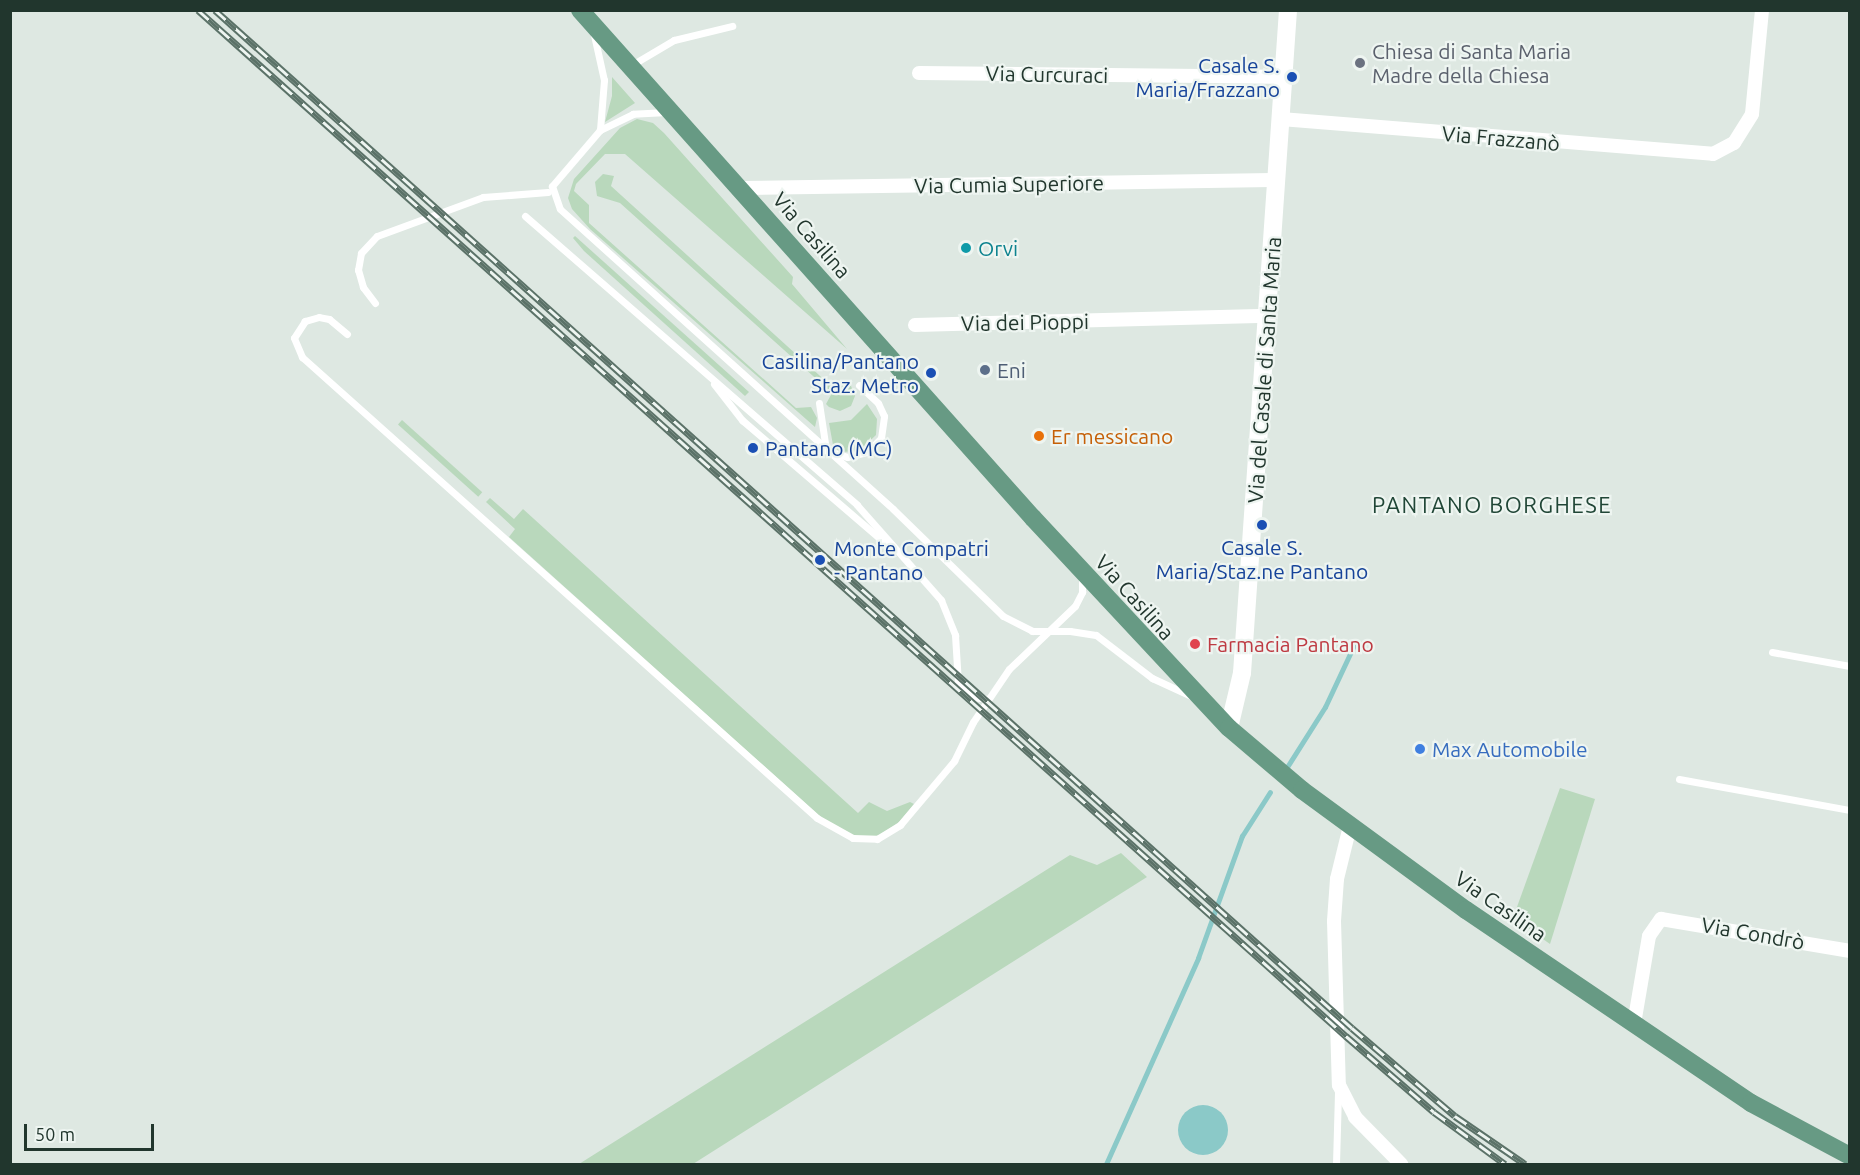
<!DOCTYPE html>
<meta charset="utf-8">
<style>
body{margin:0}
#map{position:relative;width:1860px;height:1175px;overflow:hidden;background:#dee8e2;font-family:Ubuntu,sans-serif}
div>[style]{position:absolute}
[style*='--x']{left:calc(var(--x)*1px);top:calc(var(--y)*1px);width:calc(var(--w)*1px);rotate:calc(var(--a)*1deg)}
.green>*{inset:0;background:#b9d8bc;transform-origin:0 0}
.water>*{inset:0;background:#8bc9c8}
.round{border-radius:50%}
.stream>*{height:5px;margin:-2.5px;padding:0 2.5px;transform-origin:2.5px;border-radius:2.5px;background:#8bc9c8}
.service>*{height:7px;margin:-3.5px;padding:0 3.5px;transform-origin:3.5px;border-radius:3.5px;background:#fff}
.minor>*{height:14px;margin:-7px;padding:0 7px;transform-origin:7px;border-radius:7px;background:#fff}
.tertiary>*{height:18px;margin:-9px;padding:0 9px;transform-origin:9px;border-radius:9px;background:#fff}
.primary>*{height:18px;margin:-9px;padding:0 9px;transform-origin:9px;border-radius:9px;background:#679a84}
.rail>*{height:7px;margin-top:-3.5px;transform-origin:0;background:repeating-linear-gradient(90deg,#eef5f1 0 14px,#5b7268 0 28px);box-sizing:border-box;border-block:2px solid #5b7268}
.dots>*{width:16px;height:16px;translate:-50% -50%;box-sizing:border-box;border:3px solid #eef5f1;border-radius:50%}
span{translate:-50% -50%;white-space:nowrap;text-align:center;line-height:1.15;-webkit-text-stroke:4.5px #eef5f1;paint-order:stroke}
.worship-label{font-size:21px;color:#5b616d}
.left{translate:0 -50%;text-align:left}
.transit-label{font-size:21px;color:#164399}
.right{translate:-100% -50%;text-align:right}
.street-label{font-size:21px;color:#21362d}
.culture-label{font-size:21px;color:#0d838f}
.service-label{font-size:21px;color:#4e5e75}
.food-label{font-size:21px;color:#c56008}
.health-label{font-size:21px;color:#be3a42}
.shop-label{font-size:21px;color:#366cbe}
.neighbourhood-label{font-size:22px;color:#204636;letter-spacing:1.5px}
.frame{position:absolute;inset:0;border:12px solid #21362d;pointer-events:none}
.scale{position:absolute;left:24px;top:1124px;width:130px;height:27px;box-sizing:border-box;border:3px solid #21362d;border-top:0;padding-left:8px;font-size:18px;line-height:21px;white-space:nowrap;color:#21362d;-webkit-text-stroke:4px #eef5f1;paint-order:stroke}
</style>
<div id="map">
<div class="green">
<div style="clip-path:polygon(612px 77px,635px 103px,605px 122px,612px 96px)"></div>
<div style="clip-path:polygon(637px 119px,653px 123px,664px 133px,793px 277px,792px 284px,847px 349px,625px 154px,605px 154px,576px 184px,574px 191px,589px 205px,589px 223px,796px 408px,811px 407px,817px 418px,815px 427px,590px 229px,572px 209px,568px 198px,574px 179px,620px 128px)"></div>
<div style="clip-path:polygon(603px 174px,614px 176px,611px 186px,830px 385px,851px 386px,855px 396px,851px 406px,840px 411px,829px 407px,826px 404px,832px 393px,620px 203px,597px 196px,595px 182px)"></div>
<div style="clip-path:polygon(575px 236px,749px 392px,745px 396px,584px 251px,573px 238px)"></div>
<div style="clip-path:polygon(867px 404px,877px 419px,876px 435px,859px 451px,840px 452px,833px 445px,829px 423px,851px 420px)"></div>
<div style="left:402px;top:420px;width:108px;height:6px;rotate:42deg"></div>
<div style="clip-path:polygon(490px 498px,514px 519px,523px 509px,858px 813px,869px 802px,887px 811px,910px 802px,914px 804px,899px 822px,878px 836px,865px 839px,834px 829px,509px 537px,515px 529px,486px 502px)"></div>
<div style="clip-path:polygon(1560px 788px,1595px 799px,1550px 944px,1513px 918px)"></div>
<div style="clip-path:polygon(1121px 853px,1147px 877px,693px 1164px,579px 1164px,1070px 855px,1097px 865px)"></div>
</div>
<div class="water">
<div class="round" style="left:1178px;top:1105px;width:50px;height:50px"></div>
</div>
<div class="stream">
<div style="--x:1287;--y:767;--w:71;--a:-57.7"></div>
<div style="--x:1325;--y:707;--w:71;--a:-64.9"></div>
<div style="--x:1106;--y:1164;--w:226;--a:-65.9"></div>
<div style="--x:1198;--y:958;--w:130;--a:-70.2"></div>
<div style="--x:1242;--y:836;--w:52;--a:-57.5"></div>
</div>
<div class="service">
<div style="--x:594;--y:35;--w:46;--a:77.5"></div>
<div style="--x:604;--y:80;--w:50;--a:94.6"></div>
<div style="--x:630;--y:66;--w:51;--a:-30.6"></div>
<div style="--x:674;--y:40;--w:60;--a:-13.6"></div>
<div style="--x:667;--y:112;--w:34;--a:177"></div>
<div style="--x:633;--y:114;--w:37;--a:154"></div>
<div style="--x:600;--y:130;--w:74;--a:130.6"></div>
<div style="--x:552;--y:186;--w:24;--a:71"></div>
<div style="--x:560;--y:209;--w:448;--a:42"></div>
<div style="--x:893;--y:509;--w:153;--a:44.2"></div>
<div style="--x:1003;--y:616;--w:33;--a:27"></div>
<div style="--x:1032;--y:631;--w:38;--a:0"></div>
<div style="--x:1070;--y:631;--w:26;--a:9"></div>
<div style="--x:1096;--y:635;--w:71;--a:37.5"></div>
<div style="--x:1152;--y:678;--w:45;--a:24.9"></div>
<div style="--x:525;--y:216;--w:440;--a:41"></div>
<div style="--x:857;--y:505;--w:127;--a:48.5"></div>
<div style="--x:941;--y:600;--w:38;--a:68"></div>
<div style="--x:955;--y:635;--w:48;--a:86.4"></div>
<div style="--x:958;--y:683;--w:20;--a:45"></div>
<div style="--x:972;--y:697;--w:16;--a:7"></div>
<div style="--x:375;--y:303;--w:20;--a:-127"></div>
<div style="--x:363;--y:287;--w:18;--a:-106"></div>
<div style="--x:358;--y:270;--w:17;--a:-80"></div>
<div style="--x:361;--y:253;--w:23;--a:-47"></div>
<div style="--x:377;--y:236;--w:113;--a:-20.2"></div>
<div style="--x:483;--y:197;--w:65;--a:-4.4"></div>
<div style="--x:347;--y:334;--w:23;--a:-140"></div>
<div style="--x:329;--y:319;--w:10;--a:-169"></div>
<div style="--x:319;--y:317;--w:15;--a:164"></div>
<div style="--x:305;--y:321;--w:20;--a:123"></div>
<div style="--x:294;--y:338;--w:21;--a:67"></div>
<div style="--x:302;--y:357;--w:691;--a:41.83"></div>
<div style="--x:817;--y:818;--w:41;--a:29.1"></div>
<div style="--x:853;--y:838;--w:24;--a:2"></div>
<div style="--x:877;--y:839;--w:27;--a:-31"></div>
<div style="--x:900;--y:825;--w:84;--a:-49.8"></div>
<div style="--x:954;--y:761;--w:43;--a:-64"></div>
<div style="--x:973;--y:722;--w:64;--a:-55.8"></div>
<div style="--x:1009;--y:669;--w:91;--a:-43.7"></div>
<div style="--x:1075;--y:606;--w:16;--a:-63"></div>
<div style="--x:1082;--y:592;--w:15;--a:-90"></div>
<div style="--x:714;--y:384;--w:46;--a:52.1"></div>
<div style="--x:742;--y:420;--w:198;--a:40.7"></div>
<div style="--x:819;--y:403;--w:48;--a:81.5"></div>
<div style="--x:826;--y:450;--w:22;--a:18"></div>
<div style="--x:847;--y:457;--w:21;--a:-14"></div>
<div style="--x:867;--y:452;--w:20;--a:-45"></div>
<div style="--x:881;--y:438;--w:22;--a:-82"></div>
<div style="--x:884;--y:416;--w:14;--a:-115"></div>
<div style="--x:878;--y:403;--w:26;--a:-137"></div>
<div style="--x:1772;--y:652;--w:79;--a:10.2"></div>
<div style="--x:1679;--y:779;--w:174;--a:10.3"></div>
<div style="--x:1336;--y:1164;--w:72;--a:-88.4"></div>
</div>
<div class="minor">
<div style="--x:919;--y:73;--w:364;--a:0.6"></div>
<div style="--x:1281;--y:119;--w:433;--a:4.6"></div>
<div style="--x:1713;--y:154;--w:24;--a:-28"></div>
<div style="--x:1734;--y:143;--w:34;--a:-58"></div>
<div style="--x:1752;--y:114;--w:104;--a:-84.5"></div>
<div style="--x:740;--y:188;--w:538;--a:-0.85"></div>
<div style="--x:915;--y:325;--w:353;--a:-1.5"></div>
<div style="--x:1350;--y:826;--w:55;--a:103.8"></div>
<div style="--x:1337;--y:879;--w:42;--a:94.1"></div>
<div style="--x:1334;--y:921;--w:164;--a:88.3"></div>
<div style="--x:1339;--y:1085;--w:36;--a:63"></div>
<div style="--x:1355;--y:1117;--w:66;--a:45.6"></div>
<div style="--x:1634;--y:1024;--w:89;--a:-80.3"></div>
<div style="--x:1649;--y:936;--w:21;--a:-55"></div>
<div style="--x:1661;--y:919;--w:192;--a:9.6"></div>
</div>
<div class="tertiary">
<div style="--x:1229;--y:728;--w:57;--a:-76.7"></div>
<div style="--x:1242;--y:673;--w:665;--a:-86.03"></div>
</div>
<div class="primary">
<div style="--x:580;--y:10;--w:681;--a:48.28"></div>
<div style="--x:1033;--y:518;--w:287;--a:47"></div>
<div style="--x:1229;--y:728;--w:96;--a:40.3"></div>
<div style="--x:1302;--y:790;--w:203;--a:36.2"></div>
<div style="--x:1466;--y:910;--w:344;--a:34.1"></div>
<div style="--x:1751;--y:1103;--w:112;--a:28.2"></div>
</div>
<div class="rail">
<div style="--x:198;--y:10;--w:1540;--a:41.79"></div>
<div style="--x:1346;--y:1036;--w:116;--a:40.8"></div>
<div style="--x:1434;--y:1112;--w:88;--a:36.2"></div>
<div style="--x:215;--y:10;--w:1526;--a:41.84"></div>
<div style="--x:1352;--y:1028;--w:135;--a:40.5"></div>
<div style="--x:1455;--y:1116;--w:85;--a:34.4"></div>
</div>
<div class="dots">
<div style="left:1360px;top:63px;background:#6b7280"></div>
<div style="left:1292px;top:77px;background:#1a4fb4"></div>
<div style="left:966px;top:248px;background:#0f9aa8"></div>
<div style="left:985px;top:370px;background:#5c6f8a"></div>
<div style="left:931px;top:373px;background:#1a4fb4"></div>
<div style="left:1039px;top:436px;background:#e8710a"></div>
<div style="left:753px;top:448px;background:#1a4fb4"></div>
<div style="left:1262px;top:525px;background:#1a4fb4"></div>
<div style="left:820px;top:560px;background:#1a4fb4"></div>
<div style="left:1195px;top:644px;background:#e0444e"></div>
<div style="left:1420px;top:749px;background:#3f7fe0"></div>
</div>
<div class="worship-label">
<span class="left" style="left:1372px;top:63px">Chiesa di Santa Maria<br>Madre della Chiesa</span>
</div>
<div class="transit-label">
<span class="right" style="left:1280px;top:77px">Casale S.<br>Maria/Frazzano</span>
<span class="right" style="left:919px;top:373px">Casilina/Pantano<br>Staz. Metro</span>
<span class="left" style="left:765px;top:448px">Pantano (MC)</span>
<span style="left:1262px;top:559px">Casale S.<br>Maria/Staz.ne Pantano</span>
<span class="left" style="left:834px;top:560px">Monte Compatri<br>- Pantano</span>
</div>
<div class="street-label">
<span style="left:1047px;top:74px;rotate:1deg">Via Curcuraci</span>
<span style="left:1501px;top:138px;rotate:5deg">Via Frazzanò</span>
<span style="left:1009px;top:184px;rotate:-1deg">Via Cumia Superiore</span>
<span style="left:812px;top:235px;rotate:49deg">Via Casilina</span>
<span style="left:1025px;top:322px;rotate:-1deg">Via dei Pioppi</span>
<span style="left:1264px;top:370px;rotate:-86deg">Via del Casale di Santa Maria</span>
<span style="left:1135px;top:597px;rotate:48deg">Via Casilina</span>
<span style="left:1501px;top:906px;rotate:35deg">Via Casilina</span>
<span style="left:1753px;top:933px;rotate:10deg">Via Condrò</span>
</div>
<div class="culture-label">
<span class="left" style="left:978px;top:248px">Orvi</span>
</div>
<div class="service-label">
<span class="left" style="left:997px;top:370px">Eni</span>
</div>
<div class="food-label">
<span class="left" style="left:1051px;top:436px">Er messicano</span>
</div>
<div class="health-label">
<span class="left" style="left:1207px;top:644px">Farmacia Pantano</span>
</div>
<div class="shop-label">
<span class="left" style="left:1432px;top:749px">Max Automobile</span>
</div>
<div class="neighbourhood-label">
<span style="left:1492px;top:505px">PANTANO BORGHESE</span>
</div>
<div class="frame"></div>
<div class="scale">50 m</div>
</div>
